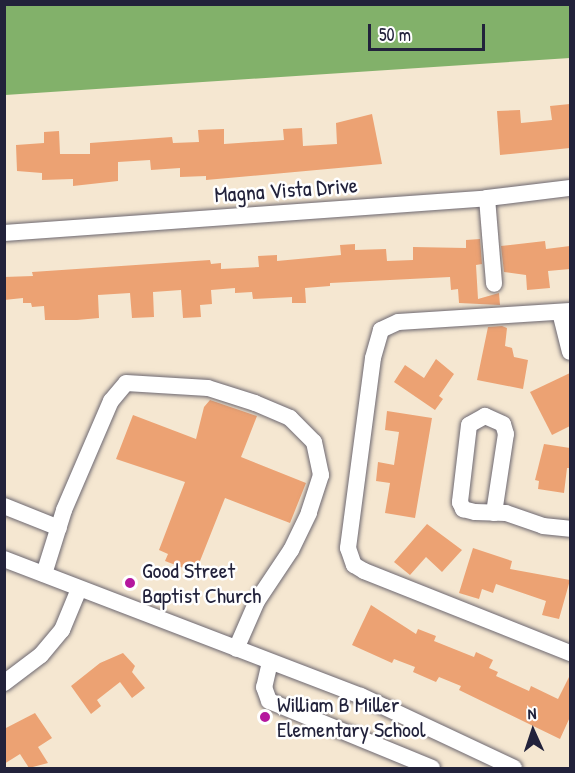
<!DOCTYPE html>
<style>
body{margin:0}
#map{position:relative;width:575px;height:773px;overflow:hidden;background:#f5e7d1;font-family:"Patrick Hand",sans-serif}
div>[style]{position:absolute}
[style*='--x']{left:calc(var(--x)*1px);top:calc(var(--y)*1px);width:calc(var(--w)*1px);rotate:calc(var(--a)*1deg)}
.forest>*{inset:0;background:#82b16a}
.building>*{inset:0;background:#eca273}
.roads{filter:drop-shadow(0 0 2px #6c6770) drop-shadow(0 0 2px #6c6770)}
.minor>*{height:16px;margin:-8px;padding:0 8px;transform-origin:8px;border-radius:8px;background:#fff}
.dots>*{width:16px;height:16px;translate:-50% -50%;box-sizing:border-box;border:3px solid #fff;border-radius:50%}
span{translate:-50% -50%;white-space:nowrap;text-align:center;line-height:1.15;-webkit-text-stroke:5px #fff;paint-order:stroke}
.street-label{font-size:22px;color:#22223b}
.poi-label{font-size:22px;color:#22223b}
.left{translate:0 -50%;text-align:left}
.frame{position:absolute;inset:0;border:6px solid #22223b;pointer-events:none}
.north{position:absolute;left:503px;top:701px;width:60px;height:60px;-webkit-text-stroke:4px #fff;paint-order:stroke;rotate:357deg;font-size:16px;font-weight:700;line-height:24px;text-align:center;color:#22223b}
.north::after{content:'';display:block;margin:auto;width:21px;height:27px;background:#22223b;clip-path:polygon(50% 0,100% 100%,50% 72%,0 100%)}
.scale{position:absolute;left:368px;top:24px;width:117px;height:27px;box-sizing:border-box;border:3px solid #22223b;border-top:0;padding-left:8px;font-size:18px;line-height:21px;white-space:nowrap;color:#22223b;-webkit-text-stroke:4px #fff;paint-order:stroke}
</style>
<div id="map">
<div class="forest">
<div style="clip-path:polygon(5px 4px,570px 5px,570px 58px,5px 95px)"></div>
</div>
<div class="building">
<div style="clip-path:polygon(570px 104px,570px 148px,500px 155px,497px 111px,520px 110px,521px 123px,552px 120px,550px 106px)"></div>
<div style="clip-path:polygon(372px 114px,382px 164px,206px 180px,206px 176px,180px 177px,180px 168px,151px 170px,150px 160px,118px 162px,118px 181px,73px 186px,73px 179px,42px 180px,42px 173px,17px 171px,16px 145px,44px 143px,44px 132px,59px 131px,60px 154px,90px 154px,90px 143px,172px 137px,173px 143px,199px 142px,198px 130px,224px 129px,224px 144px,284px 140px,283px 129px,302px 128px,303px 146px,337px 144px,336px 123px)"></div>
<div style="clip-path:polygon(480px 239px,482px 264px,476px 265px,478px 299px,499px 293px,500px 305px,459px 303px,458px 289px,451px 290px,450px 277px,330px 283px,330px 286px,305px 288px,306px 303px,292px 303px,292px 297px,253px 299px,252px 292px,235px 293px,235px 288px,211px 290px,212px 304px,200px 305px,201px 317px,183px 318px,181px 290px,153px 292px,154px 317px,132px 318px,130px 293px,98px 295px,99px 318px,77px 320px,45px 320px,44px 306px,32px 307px,31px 303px,23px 303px,23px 298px,4px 300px,4px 277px,33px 276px,32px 272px,210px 260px,211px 264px,221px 263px,221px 269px,259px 267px,258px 256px,277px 255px,277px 261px,341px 255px,340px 245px,355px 244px,355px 250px,386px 249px,387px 261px,413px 260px,413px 247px,466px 248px,466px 240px)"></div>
<div style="clip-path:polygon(545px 241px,546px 249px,570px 246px,570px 269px,548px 271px,550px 288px,527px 290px,526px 275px,504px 272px,501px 246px)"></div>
<div style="clip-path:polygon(502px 326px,507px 328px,505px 346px,512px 348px,514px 357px,528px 360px,523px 389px,477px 380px,488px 327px)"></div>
<div style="clip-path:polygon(436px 359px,454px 374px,439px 396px,443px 399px,435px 410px,394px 382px,405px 365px,424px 378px)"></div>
<div style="clip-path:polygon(570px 373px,570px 426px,552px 435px,530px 392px)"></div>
<div style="clip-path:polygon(210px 400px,257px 416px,241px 457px,306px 483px,290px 523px,225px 498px,198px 566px,189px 562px,186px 569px,165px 561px,168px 554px,159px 550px,185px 482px,116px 459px,133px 415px,196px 439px,204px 407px)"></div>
<div style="clip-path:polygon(387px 411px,432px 418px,415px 518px,385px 513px,390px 483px,376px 481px,378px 462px,394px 465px,399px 432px,385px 430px)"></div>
<div style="clip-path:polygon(544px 444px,570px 448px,570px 468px,567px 468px,564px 493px,538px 489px,539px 481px,535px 480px)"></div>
<div style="clip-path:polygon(427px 524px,462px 550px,442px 572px,426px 557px,410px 575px,394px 562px)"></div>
<div style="clip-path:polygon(473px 548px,512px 561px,510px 569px,570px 580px,559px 619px,542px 615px,546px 601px,496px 584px,493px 593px,482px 589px,479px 599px,459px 593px)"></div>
<div style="clip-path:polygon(371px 605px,416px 634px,418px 629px,436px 636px,434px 641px,474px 657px,476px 652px,493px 660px,489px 668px,498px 672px,496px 676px,529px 691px,531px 686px,558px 699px,570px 675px,570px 717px,560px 739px,459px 690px,461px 686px,439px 677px,436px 682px,413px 672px,415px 667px,394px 659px,392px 663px,352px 645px)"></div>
<div style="clip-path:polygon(123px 653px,135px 666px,132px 672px,145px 688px,132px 698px,120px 682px,97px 700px,101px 706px,91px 714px,71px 686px,100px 663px)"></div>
<div style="clip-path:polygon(35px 713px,52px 738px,38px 747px,48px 763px,29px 768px,20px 754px,4px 764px,4px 729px)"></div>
</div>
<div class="roads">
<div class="minor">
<div style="--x:487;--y:198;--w:86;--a:85.3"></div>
<div style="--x:4;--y:233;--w:484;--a:-4.1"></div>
<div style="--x:487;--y:198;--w:84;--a:-6.9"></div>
<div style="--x:570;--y:311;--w:172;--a:176.3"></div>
<div style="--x:398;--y:322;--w:19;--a:155"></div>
<div style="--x:381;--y:330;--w:29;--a:106"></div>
<div style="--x:373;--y:358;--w:192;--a:97.5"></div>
<div style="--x:348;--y:548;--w:18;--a:71"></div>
<div style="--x:354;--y:565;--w:12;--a:31"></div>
<div style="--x:364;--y:571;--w:222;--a:21.7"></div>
<div style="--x:560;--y:312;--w:41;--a:76"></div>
<div style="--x:4;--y:506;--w:59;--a:21.8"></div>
<div style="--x:494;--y:513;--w:80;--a:-81.4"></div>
<div style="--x:506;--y:434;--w:10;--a:-107"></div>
<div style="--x:503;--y:424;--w:20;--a:-156"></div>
<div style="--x:485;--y:416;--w:18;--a:151"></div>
<div style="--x:469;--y:425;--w:78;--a:96.7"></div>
<div style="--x:460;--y:502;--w:8;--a:67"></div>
<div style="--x:463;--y:509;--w:12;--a:14"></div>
<div style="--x:475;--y:512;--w:31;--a:2"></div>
<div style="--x:506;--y:513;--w:39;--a:19"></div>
<div style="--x:543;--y:526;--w:27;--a:6"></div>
<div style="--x:4;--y:559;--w:382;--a:21"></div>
<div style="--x:361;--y:696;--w:169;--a:25.2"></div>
<div style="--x:44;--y:574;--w:67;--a:-72.6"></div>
<div style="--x:64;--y:510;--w:119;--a:-66.7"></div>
<div style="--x:111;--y:401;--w:23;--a:-50"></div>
<div style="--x:126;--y:383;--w:82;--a:3.5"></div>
<div style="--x:208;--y:388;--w:49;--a:17.7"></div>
<div style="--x:255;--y:403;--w:38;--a:23"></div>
<div style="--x:290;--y:418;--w:34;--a:45"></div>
<div style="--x:314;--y:442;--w:34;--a:78"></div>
<div style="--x:321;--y:475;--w:40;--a:108"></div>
<div style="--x:309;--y:513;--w:41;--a:115.9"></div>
<div style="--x:291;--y:550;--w:61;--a:123.7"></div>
<div style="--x:257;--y:601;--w:52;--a:113.6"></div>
<div style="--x:270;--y:662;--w:26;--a:103"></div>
<div style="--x:264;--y:687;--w:15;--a:70"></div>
<div style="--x:269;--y:701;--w:176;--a:22.3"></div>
<div style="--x:4;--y:683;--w:46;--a:-37.1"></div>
<div style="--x:41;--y:655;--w:33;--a:-50"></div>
<div style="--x:62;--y:630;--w:44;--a:-67.5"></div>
</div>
</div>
<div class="dots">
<div style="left:130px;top:583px;background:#b5179e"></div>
<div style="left:265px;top:717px;background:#b5179e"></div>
</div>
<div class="street-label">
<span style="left:286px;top:190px;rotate:-4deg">Magna Vista Drive</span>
</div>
<div class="poi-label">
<span class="left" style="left:142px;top:583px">Good Street<br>Baptist Church</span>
<span class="left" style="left:277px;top:717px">William B Miller<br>Elementary School</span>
</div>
<div class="frame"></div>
<div class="north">N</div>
<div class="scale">50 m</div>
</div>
